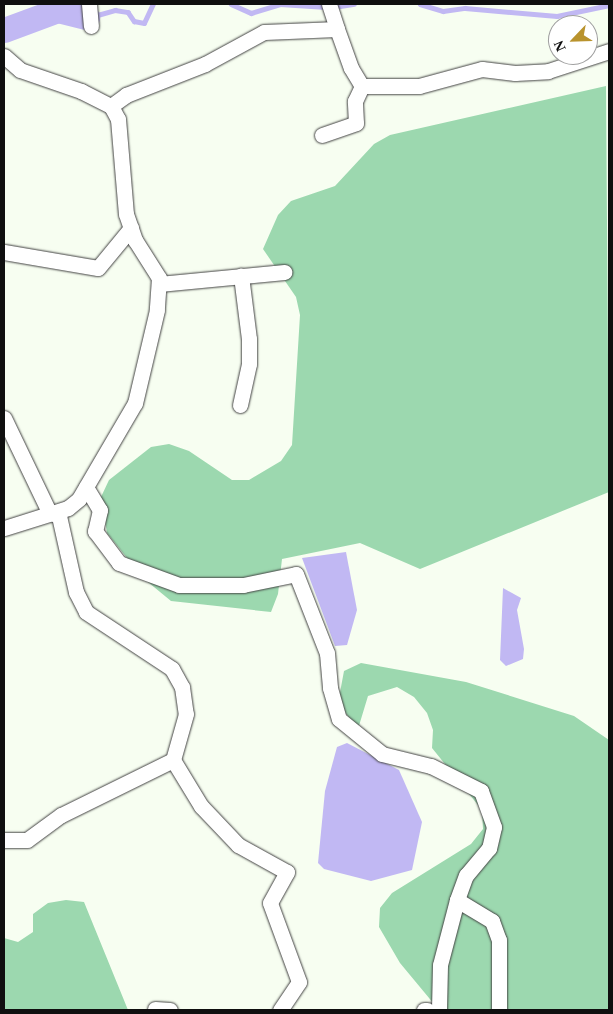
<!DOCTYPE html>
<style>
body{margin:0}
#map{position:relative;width:613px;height:1014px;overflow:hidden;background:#f7fef1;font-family:Georgia,serif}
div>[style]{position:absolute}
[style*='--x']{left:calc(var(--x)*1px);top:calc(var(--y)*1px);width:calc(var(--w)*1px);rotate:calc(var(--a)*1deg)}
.forest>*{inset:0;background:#9cd8af}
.water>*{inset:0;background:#c1b8f3}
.stream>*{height:4.5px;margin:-2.25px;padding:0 2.25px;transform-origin:2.25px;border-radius:2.25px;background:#c1b8f3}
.river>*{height:25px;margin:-12.5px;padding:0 12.5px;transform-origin:12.5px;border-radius:12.5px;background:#c1b8f3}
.roads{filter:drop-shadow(0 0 1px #424242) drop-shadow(0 0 1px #424242)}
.minor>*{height:15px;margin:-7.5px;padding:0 7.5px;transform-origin:7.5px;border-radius:7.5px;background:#fff}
span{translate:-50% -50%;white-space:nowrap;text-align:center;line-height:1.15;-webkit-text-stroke:5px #fff;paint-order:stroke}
.frame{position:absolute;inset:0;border:5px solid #0f0f0f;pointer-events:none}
.north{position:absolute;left:548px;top:15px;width:50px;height:50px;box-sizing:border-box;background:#fff;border:1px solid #9f9f9f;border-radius:50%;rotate:246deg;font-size:14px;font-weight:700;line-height:20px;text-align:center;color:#0f0f0f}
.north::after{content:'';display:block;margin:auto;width:18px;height:22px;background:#b9932d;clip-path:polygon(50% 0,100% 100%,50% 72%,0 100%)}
</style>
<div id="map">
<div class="forest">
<div style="clip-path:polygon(606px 86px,609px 492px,420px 569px,360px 543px,282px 559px,278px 594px,271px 612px,171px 601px,143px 578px,107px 533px,101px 497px,109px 480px,151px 447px,169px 444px,189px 451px,232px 480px,249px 480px,281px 461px,292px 445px,300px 315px,296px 297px,263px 249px,278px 215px,291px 201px,335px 186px,374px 144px,390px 135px)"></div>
<div style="clip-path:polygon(361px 663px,466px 682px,574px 716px,609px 740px,609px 1010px,439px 1010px,400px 963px,379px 927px,380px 908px,392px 893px,471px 844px,483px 829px,482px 810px,432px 748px,433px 730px,427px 713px,414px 697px,397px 687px,368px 696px,358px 729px,338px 703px,344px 671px)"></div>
<div style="clip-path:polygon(66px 900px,84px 902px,128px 1010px,4px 1010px,4px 938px,18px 942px,33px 932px,33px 914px,48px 903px)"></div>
</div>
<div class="water">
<div style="clip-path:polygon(346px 552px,357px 610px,347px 645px,335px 646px,302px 558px)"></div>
<div style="clip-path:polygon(503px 588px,521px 598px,517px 610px,524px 649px,523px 659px,506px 666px,500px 660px)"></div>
<div style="clip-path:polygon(347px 743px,399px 770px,422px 822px,412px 870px,371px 881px,324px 869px,318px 863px,325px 791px,337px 747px)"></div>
</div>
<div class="stream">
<div style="--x:231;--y:4;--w:22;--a:24"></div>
<div style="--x:251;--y:13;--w:30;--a:-17"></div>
<div style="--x:280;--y:4;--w:46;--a:3.7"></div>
<div style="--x:420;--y:4;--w:24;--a:17"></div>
<div style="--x:443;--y:11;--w:22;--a:-8"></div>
<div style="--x:465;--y:8;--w:92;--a:5"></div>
<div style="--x:557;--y:16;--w:53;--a:-11.9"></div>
<div style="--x:334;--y:7;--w:20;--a:-9"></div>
<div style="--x:94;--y:16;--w:22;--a:-16"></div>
<div style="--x:115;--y:10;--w:13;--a:9"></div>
<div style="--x:128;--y:12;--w:11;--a:56"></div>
<div style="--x:134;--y:21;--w:10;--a:11"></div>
<div style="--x:144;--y:23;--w:21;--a:-65"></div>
</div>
<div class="river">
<div style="--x:4;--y:30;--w:58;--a:-20.3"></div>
<div style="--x:58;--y:10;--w:30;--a:14"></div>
</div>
<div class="roads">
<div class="minor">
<div style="--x:89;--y:4;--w:22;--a:85"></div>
<div style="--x:329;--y:4;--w:26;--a:72"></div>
<div style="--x:4;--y:56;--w:21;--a:41"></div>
<div style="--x:20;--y:70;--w:65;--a:19"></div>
<div style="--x:81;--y:91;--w:34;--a:27"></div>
<div style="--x:111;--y:106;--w:15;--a:62"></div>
<div style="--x:118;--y:119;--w:95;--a:85.2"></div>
<div style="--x:126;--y:214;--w:28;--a:71"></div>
<div style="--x:135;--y:240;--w:45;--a:57.7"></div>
<div style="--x:159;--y:278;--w:32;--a:94"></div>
<div style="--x:157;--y:310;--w:96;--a:103.3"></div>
<div style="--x:135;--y:403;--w:111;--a:120.3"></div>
<div style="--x:79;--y:499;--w:14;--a:141"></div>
<div style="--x:68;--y:508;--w:67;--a:162.6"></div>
<div style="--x:111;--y:106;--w:19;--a:-36"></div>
<div style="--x:126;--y:95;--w:85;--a:-21.4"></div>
<div style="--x:205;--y:64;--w:67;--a:-28.5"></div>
<div style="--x:264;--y:32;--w:73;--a:-2.4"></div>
<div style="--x:337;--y:29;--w:41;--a:70.3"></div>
<div style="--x:351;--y:68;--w:21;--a:59"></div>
<div style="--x:362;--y:86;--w:57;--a:0"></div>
<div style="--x:419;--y:86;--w:65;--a:-15.1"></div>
<div style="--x:482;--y:69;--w:33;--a:7"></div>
<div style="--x:515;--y:73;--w:33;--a:-3"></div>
<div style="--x:548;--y:71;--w:64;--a:-18.2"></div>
<div style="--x:322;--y:135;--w:36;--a:-19"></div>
<div style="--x:356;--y:123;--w:22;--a:-93"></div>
<div style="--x:355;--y:101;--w:17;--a:-65"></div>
<div style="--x:4;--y:252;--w:95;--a:9.7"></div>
<div style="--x:98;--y:268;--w:52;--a:-50.5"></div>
<div style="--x:159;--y:284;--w:126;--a:-5.5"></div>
<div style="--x:240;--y:405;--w:42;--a:-77.6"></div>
<div style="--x:249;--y:364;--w:25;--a:-90"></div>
<div style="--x:249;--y:339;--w:64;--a:-97.2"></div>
<div style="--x:4;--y:418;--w:104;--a:64.4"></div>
<div style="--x:49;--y:512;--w:11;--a:22"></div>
<div style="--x:59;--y:516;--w:78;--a:77.4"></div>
<div style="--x:76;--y:592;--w:22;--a:63"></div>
<div style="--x:86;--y:612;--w:103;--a:33.5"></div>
<div style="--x:172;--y:669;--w:21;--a:61"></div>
<div style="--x:182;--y:687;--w:27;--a:82"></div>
<div style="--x:186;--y:714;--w:48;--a:105.8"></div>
<div style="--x:173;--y:760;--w:125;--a:153.8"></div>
<div style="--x:61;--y:815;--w:42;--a:143.7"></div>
<div style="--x:27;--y:840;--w:23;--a:180"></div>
<div style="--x:86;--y:487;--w:27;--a:59"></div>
<div style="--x:100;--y:510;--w:22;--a:103"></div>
<div style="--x:95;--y:531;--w:40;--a:53"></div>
<div style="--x:119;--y:563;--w:64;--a:20.1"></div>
<div style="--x:179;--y:585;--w:64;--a:0"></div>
<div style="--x:243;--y:585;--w:54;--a:-11.7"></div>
<div style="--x:296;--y:574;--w:85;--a:68.6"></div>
<div style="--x:327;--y:653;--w:35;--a:85"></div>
<div style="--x:330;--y:688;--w:32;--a:74"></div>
<div style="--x:339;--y:719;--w:55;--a:39.1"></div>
<div style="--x:382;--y:754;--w:50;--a:13.8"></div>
<div style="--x:431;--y:766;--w:56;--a:26.6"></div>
<div style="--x:481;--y:791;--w:38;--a:70"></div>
<div style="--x:494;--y:827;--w:22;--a:103"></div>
<div style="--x:489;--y:848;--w:35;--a:130"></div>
<div style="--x:466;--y:875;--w:27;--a:110"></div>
<div style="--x:457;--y:900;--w:67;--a:104.7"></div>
<div style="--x:440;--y:965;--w:45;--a:91.3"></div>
<div style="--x:173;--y:760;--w:54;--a:58.7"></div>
<div style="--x:201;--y:806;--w:54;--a:46.5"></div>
<div style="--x:238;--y:845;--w:56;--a:28.9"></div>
<div style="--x:287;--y:872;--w:35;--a:119"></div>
<div style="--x:270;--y:903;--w:84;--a:69.8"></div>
<div style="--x:299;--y:982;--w:34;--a:124"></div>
<div style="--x:457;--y:900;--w:41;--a:31"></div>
<div style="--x:492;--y:921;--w:20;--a:70"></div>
<div style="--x:499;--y:940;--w:70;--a:90"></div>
<div style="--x:155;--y:1009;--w:15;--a:4"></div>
<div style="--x:424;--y:1010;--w:3;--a:0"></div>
</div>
</div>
<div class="frame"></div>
<div class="north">N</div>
</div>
